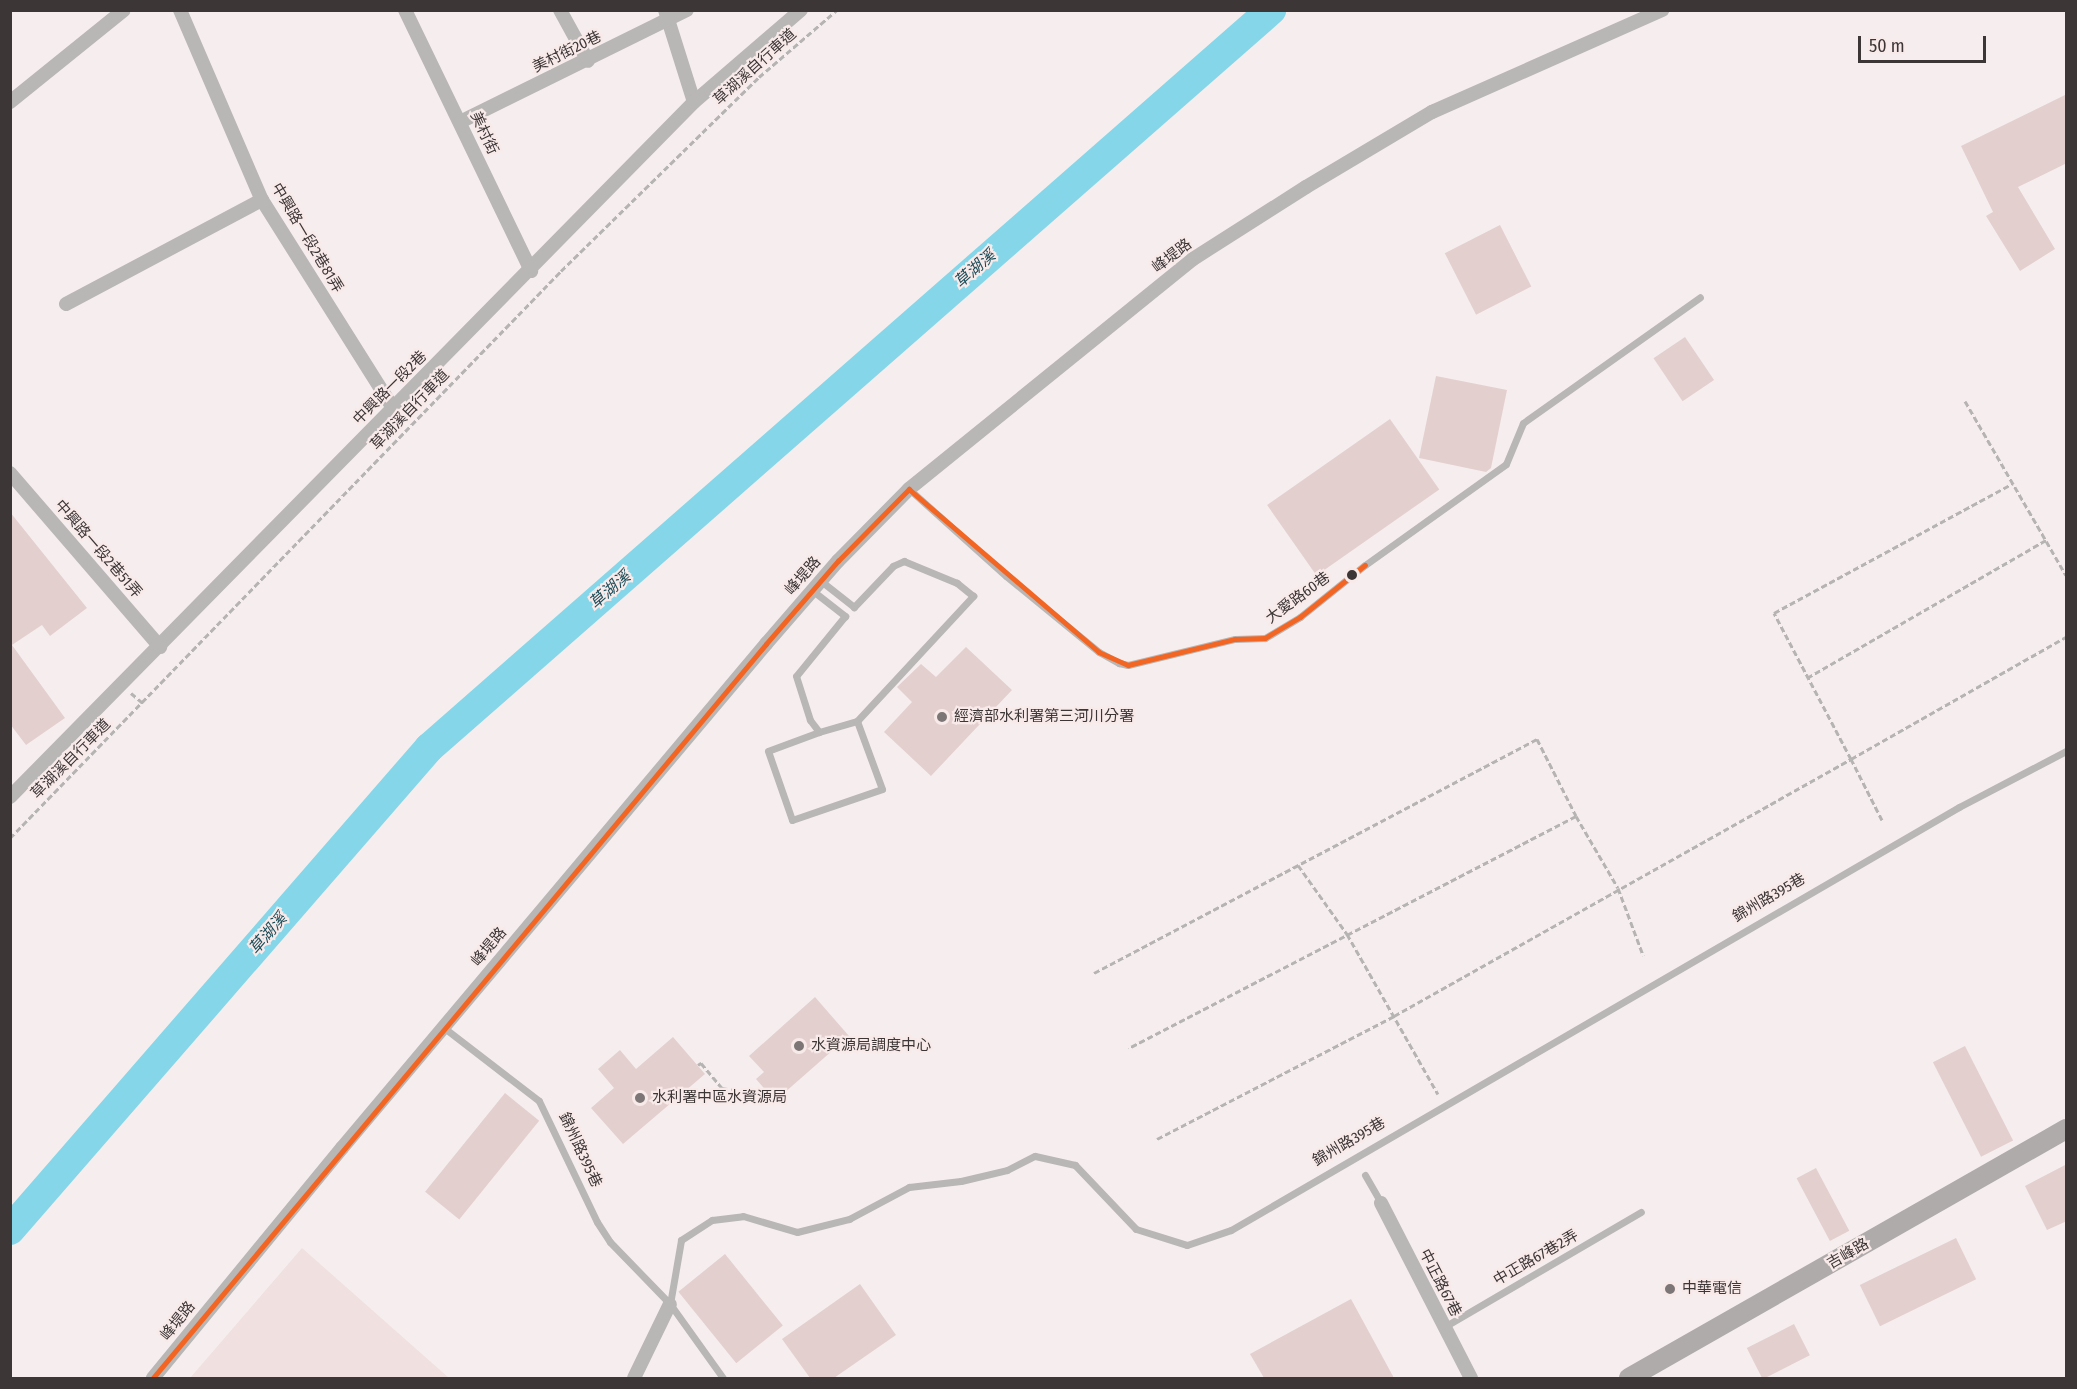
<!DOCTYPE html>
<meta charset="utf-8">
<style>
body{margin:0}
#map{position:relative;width:2077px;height:1389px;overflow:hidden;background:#f6eeee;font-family:"Fira Sans Condensed","Noto Sans TC",sans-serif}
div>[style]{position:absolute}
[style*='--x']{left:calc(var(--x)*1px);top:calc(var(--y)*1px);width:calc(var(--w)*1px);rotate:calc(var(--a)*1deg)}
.built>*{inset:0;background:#f0e0e0}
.river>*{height:30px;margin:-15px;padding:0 15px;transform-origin:15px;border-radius:15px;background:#85d6e8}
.building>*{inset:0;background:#e4cfcf;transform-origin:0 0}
.path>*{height:3px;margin-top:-1.5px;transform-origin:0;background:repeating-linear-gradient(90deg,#b6b3b3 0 6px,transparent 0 9px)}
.lane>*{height:7px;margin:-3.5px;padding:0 3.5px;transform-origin:3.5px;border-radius:3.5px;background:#b9b6b6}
.street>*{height:14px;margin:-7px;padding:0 7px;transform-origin:7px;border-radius:7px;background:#b9b6b6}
.secondary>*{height:20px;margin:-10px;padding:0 10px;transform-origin:10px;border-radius:10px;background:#afabab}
.bus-1>*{height:4.5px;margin:-2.25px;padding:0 2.25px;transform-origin:2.25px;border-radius:2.25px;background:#f26522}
.dots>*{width:16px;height:16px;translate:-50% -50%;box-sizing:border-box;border:3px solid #f9eaea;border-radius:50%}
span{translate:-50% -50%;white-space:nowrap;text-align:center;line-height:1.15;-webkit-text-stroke:4.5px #f9eaea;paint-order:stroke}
.street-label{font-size:15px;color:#3c3636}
.poi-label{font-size:15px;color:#3c3636}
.left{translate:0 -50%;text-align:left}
.water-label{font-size:16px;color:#194c58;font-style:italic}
.frame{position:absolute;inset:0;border:12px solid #3c3636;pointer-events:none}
.scale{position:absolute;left:1858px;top:36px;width:128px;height:27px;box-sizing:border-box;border:3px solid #3c3636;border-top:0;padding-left:8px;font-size:18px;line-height:21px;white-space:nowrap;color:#3c3636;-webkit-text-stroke:4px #f9eaea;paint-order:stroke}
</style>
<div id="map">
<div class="built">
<div style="clip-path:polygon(302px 1248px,449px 1378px,190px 1378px)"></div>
</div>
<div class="river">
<div style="--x:10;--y:1230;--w:639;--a:-49"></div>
<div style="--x:429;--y:748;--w:1120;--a:-41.23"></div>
</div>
<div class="building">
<div style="clip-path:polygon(2067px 94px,2067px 163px,2018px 187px,2055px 249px,2020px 271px,1986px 216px,1993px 212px,1961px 146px)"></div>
<div style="left:1500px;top:225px;width:69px;height:62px;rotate:63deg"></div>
<div style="left:1685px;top:337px;width:52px;height:38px;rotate:56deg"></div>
<div style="clip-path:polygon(1436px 376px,1507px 390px,1491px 468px,1486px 472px,1419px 458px)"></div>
<div style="left:1390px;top:419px;width:86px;height:150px;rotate:55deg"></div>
<div style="clip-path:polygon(10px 512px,87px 608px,50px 636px,42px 625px,12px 645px,65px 718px,26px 745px,10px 724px)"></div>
<div style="clip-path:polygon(966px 647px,1012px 690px,931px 776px,884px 732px,912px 702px,897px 687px,921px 664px,936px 677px)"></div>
<div style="clip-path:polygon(815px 997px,849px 1036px,775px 1101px,756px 1079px,764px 1072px,749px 1056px)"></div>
<div style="clip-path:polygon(673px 1037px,705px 1074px,623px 1144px,591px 1108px,614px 1088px,598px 1069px,620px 1050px,636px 1069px)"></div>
<div style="left:1965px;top:1046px;width:106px;height:36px;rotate:63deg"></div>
<div style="left:505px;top:1093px;width:44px;height:127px;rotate:39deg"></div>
<div style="clip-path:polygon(2067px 1164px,2067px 1221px,2047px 1230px,2025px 1186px)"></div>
<div style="left:1816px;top:1168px;width:71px;height:22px;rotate:62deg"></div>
<div style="left:1956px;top:1238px;width:46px;height:107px;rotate:64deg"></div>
<div style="left:725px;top:1254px;width:92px;height:60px;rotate:51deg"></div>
<div style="clip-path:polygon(860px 1284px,896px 1335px,834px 1378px,810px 1378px,782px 1339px)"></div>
<div style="clip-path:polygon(1351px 1299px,1394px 1378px,1264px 1378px,1250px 1354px)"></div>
<div style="left:1794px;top:1324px;width:35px;height:53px;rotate:63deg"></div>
</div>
<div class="path">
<div style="--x:1965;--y:401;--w:201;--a:59.9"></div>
<div style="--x:1807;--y:678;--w:276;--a:-30"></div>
<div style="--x:131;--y:693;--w:16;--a:40"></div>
<div style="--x:1576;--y:816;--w:83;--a:59.7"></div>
<div style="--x:1618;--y:888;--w:72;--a:69.5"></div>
<div style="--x:1882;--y:820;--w:68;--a:-116.9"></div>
<div style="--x:1851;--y:759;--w:247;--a:-29.6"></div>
<div style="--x:10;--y:838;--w:791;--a:-45.82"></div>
<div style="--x:561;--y:271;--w:277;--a:-44.4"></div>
<div style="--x:759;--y:77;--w:103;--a:-40.7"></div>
<div style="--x:1298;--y:865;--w:85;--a:54.6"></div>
<div style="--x:1347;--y:934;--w:184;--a:60.4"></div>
<div style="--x:1094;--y:973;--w:501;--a:-27.84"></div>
<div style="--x:1537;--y:739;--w:86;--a:63.1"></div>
<div style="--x:1576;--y:816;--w:504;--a:152.57"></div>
<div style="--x:698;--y:1065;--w:4;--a:-34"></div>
<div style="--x:701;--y:1063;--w:33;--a:50"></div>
<div style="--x:722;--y:1088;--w:35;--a:10"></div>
<div style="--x:756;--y:1094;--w:10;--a:-29"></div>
<div style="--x:1157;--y:1139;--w:267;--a:-27.4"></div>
<div style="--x:1394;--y:1016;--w:524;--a:-29.35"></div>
<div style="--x:1851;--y:759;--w:165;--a:-117.8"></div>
<div style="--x:1774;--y:613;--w:272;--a:-28.5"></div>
</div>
<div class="lane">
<div style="--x:909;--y:489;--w:130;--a:41.9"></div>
<div style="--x:1006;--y:576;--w:120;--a:39.3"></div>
<div style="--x:1099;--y:652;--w:23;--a:29"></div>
<div style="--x:1119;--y:663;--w:9;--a:13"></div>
<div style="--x:1128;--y:665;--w:110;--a:-13.7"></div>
<div style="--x:1235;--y:639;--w:30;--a:-2"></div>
<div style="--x:1265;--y:638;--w:41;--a:-31"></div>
<div style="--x:1300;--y:617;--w:83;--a:-38.7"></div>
<div style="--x:1365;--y:565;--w:173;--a:-35.6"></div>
<div style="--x:1506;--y:464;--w:44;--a:-67.5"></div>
<div style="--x:1523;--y:423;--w:217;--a:-35.4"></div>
<div style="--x:813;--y:591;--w:41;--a:38"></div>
<div style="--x:845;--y:616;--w:77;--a:129.2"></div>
<div style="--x:796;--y:676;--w:46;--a:72.3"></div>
<div style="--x:810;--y:720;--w:15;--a:53"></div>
<div style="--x:819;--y:732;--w:40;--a:-16"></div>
<div style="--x:857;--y:721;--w:171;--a:-47.1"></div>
<div style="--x:973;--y:596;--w:21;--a:-141"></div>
<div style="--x:957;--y:583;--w:57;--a:-157.5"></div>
<div style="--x:904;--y:561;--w:12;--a:156"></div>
<div style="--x:893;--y:566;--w:57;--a:133.6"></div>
<div style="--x:854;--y:607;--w:42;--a:-141.8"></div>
<div style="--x:819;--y:732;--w:54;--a:159.6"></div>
<div style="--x:768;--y:751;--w:73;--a:70.8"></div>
<div style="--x:792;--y:820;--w:95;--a:-19"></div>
<div style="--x:882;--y:789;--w:72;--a:-110.2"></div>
<div style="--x:443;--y:1027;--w:121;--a:37.6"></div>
<div style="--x:539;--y:1101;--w:134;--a:64.4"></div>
<div style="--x:597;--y:1222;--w:24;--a:57"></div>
<div style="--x:610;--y:1242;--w:86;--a:45.9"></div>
<div style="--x:1365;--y:1175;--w:32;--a:60"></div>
<div style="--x:1444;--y:1327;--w:228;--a:-30.3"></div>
<div style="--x:723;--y:1378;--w:91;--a:-125.6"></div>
<div style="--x:670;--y:1304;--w:65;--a:-80.2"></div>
<div style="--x:681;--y:1240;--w:37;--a:-33"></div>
<div style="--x:712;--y:1220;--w:31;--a:-7"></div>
<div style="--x:743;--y:1216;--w:56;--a:16.5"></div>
<div style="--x:797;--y:1232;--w:54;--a:-14"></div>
<div style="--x:849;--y:1219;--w:68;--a:-28.1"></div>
<div style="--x:909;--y:1187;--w:52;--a:-6.6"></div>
<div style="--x:961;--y:1181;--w:47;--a:-13.4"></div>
<div style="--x:1007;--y:1170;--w:31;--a:-27"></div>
<div style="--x:1035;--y:1156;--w:41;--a:12.7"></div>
<div style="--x:1075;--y:1165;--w:88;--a:46.4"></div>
<div style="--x:1136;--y:1229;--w:53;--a:17.4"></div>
<div style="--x:1187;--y:1245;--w:46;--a:-18.8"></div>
<div style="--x:1231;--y:1230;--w:842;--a:-30.16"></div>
<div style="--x:1959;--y:807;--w:121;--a:-27.6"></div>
</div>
<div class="street">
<div style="--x:180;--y:10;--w:207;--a:66.7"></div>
<div style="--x:262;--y:200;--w:246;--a:57.8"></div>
<div style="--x:405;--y:10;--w:290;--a:64.2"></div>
<div style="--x:560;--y:10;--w:58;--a:61.2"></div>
<div style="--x:665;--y:10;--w:96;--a:72.5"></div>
<div style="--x:10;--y:102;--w:146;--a:-38.9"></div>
<div style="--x:460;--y:122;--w:253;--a:-26.3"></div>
<div style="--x:66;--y:304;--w:222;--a:-28"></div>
<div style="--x:10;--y:473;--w:230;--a:49.2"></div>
<div style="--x:10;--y:797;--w:975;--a:-45.46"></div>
<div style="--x:694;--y:102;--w:141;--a:-40.7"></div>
<div style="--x:1381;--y:1203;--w:197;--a:62.8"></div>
<div style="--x:153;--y:1378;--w:298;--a:-50.6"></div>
<div style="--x:342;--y:1148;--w:659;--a:-49.93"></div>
<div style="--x:766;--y:644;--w:110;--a:-49.1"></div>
<div style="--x:838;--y:561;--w:101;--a:-45.4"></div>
<div style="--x:909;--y:489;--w:365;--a:-39"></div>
<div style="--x:1193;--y:259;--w:134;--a:-32.5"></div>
<div style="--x:1306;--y:187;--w:147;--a:-30.8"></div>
<div style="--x:1432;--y:112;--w:252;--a:-23.9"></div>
<div style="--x:634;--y:1378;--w:82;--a:-64.1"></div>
</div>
<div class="secondary">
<div style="--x:1629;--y:1378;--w:503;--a:-29.67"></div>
</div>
<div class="bus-1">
<div style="--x:909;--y:489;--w:250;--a:40.6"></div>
<div style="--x:1099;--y:652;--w:32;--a:24"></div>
<div style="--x:1128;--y:665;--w:110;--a:-13.7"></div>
<div style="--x:1235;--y:639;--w:30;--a:-2"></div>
<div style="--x:1265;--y:638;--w:41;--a:-31"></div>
<div style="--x:1300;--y:617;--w:83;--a:-38.7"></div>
<div style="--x:153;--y:1378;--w:956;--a:-50.13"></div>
<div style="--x:766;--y:644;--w:110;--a:-49.1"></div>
<div style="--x:838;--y:561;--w:101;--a:-45.4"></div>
</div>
<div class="dots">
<div style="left:1352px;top:575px;background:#3c3636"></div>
<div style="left:942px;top:717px;background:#7d7676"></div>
<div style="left:799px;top:1046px;background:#7d7676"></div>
<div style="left:640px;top:1098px;background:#7d7676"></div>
<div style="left:1670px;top:1289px;background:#7d7676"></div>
</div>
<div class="street-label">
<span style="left:567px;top:52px;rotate:-26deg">美村街20巷</span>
<span style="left:755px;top:67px;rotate:-42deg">草湖溪自行車道</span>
<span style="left:484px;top:133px;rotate:65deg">美村街</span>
<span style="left:307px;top:238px;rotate:59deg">中興路一段2巷81弄</span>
<span style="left:1172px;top:256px;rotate:-37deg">峰堤路</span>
<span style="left:390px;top:388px;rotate:-45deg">中興路一段2巷</span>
<span style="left:410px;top:410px;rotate:-46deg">草湖溪自行車道</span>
<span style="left:98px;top:549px;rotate:49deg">中興路一段2巷51弄</span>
<span style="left:803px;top:576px;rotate:-49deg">峰堤路</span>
<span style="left:1298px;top:598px;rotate:-36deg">大愛路60巷</span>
<span style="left:71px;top:759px;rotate:-45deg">草湖溪自行車道</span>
<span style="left:1769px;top:898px;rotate:-30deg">錦州路395巷</span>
<span style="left:489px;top:947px;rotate:-50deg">峰堤路</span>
<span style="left:1349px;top:1142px;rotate:-30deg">錦州路395巷</span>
<span style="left:580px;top:1150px;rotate:65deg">錦州路395巷</span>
<span style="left:1848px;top:1254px;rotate:-30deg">吉峰路</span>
<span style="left:1536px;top:1258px;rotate:-30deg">中正路67巷2弄</span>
<span style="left:1440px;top:1283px;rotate:63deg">中正路67巷</span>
<span style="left:178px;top:1321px;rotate:-51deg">峰堤路</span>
</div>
<div class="poi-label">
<span class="left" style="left:954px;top:717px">經濟部水利署第三河川分署</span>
<span class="left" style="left:811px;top:1046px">水資源局調度中心</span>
<span class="left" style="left:652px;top:1098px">水利署中區水資源局</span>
<span class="left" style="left:1682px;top:1289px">中華電信</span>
</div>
<div class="water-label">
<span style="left:975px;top:269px;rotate:-41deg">草湖溪</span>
<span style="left:610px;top:590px;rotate:-41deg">草湖溪</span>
<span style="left:268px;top:934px;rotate:-49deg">草湖溪</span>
</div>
<div class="frame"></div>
<div class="scale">50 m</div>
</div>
